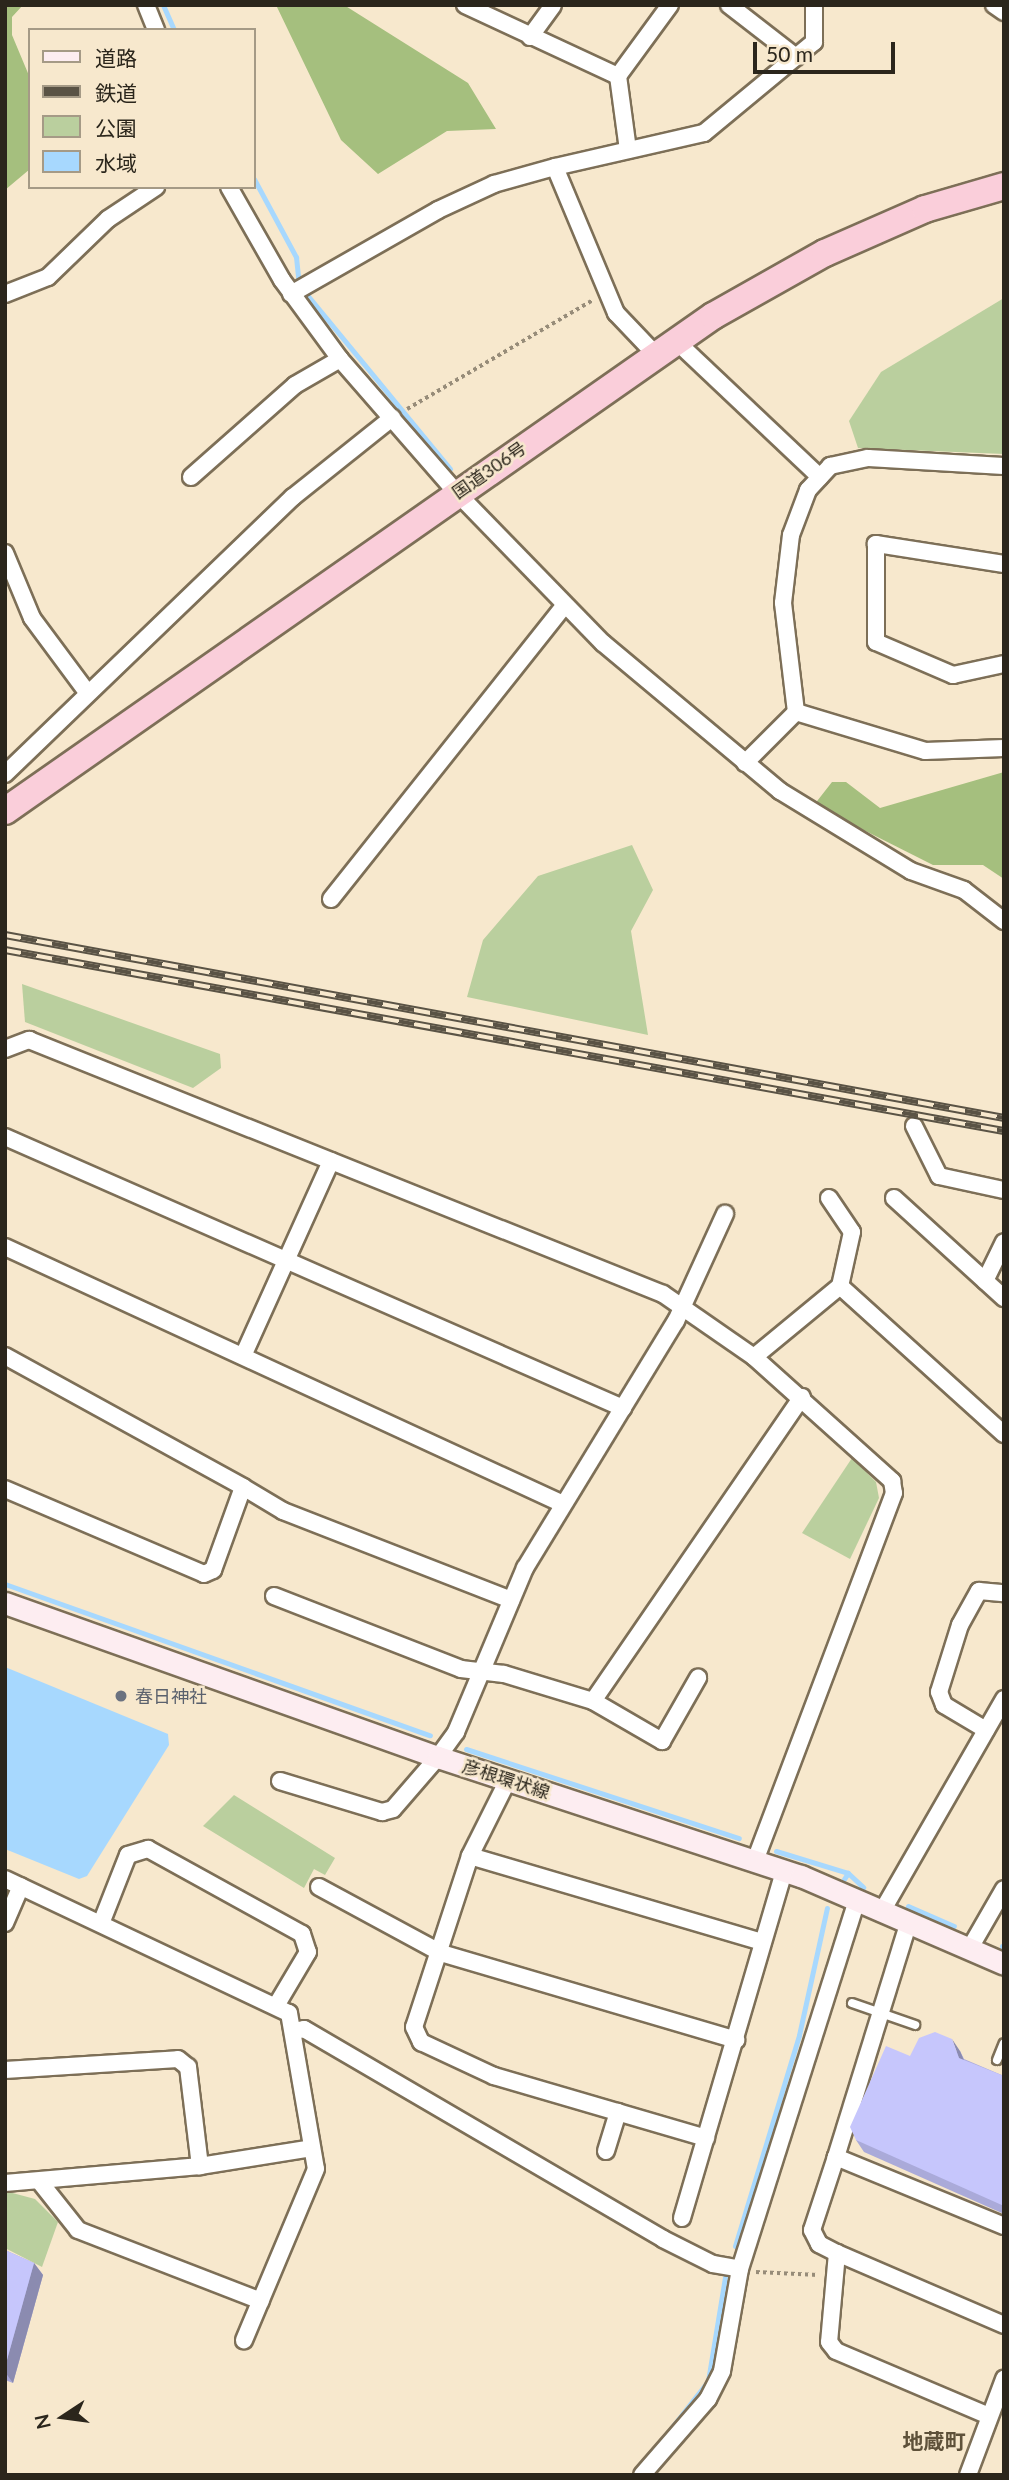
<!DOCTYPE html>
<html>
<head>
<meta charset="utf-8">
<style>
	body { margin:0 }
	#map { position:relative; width:1009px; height:2480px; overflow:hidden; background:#f7e8cd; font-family:Lato,"Noto Sans JP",sans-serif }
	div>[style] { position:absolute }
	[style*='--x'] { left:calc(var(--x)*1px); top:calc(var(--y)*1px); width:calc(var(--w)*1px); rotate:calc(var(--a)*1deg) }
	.green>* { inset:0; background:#bacf9e }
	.forest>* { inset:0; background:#a5bf7e }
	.water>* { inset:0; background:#a7d8fe }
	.stream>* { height:5px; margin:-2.5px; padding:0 2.5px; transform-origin:2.5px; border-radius:2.5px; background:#a7d8fe }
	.path>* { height:3.5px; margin-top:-1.75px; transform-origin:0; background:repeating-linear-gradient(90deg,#978c79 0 3.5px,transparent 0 7px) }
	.roads { filter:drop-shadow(2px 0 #7d6f57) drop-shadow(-2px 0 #7d6f57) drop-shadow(0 2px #7d6f57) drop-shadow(0 -2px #7d6f57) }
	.service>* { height:8px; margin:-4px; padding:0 4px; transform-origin:4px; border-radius:4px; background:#fff }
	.minor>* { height:16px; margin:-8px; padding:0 8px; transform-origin:8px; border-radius:8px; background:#fff }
	.secondary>* { height:21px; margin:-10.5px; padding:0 10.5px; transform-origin:10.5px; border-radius:10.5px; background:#fdedf1 }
	.trunk>* { height:26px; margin:-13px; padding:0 13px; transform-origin:13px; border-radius:13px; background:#faceda }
	.rail>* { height:8px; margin-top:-4px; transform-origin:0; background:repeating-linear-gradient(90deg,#f7e8cd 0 16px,#5a5345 0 32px); box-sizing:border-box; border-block:2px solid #5a5345 }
	.wall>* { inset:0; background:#aaaad9 }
	.shaded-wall>* { inset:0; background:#8b8bb0 }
	.building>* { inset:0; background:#c6c6fc }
	.dots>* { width:19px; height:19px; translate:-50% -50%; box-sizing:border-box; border:4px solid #f7e8cd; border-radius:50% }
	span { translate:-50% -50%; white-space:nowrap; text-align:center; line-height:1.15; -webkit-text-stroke:5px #f7e8cd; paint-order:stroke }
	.street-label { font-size:18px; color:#2b261c }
	.worship-label { font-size:18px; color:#5b616d }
	.left { translate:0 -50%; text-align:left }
	.quarter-label { font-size:21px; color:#5e513a; font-weight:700 }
	.frame { position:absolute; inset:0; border:7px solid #2b261c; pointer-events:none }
	.legend { position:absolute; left:28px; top:28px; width:228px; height:161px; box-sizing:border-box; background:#f7e8cd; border:2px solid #a59a86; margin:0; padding:9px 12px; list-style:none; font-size:21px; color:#2b261c }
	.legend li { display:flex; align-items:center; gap:14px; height:35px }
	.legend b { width:35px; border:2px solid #a59a86 }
	.north { position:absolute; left:28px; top:2382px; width:70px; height:70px; -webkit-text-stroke:5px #f7e8cd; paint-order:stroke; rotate:257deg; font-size:19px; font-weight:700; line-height:28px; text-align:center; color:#2b261c }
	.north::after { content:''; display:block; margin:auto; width:24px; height:32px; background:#2b261c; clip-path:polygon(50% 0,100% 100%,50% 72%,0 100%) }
	.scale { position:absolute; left:753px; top:42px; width:142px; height:32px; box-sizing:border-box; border:4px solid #2b261c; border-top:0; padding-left:9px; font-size:21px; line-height:24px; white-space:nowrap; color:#2b261c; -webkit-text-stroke:5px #f7e8cd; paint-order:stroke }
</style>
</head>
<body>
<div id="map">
	<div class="green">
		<i style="clip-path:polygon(1004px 298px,1004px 454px,858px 448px,849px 421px,881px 372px)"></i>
		<i style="clip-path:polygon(632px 845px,653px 890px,631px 931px,648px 1035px,467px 997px,483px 940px,538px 876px)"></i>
		<i style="clip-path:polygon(22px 984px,220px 1054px,221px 1068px,193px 1088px,25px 1022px)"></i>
		<i style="clip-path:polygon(852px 1458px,876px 1482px,879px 1498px,850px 1559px,802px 1533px)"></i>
		<i style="clip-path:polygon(234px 1795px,335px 1858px,325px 1875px,314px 1869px,304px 1888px,203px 1826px)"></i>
		<i style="clip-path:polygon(5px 2191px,35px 2199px,58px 2222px,42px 2267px,5px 2248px)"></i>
	</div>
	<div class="forest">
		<i style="clip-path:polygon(5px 5px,23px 5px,12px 17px,12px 35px,30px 78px,30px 169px,5px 190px)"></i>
		<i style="clip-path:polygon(276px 5px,344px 5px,468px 83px,496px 129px,447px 131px,378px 174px,341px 140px)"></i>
		<i style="clip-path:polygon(1004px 772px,1004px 879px,983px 865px,933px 865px,814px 805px,832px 782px,846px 782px,880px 808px)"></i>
	</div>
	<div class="water">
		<i style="clip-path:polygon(5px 1667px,168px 1734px,169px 1745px,87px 1876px,79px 1879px,5px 1849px)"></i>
	</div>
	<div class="stream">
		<i style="--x:163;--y:5;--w:27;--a:66"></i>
		<i style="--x:254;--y:179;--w:89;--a:61.7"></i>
		<i style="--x:296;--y:257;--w:28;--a:84"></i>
		<i style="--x:299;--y:285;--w:238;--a:50.6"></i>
		<i style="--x:5;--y:1584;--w:451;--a:19.6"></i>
		<i style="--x:466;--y:1749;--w:287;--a:18.1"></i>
		<i style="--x:776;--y:1851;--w:75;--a:17"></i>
		<i style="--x:848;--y:1873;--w:7;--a:124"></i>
		<i style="--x:848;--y:1873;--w:21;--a:43"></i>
		<i style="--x:908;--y:1906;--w:50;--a:23.5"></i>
		<i style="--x:1002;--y:1946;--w:2;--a:27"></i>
		<i style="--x:735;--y:2246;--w:220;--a:-73.1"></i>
		<i style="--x:799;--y:2035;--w:130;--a:-77.6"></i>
		<i style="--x:651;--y:2454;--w:93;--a:-52"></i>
		<i style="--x:708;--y:2381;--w:105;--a:-80.7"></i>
	</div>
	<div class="path">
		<i style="--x:407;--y:409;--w:216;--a:-30.4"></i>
		<i style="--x:756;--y:2272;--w:62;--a:2.8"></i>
	</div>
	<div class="roads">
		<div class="service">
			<i style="--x:852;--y:2003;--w:67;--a:19.2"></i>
			<i style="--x:997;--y:2060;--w:18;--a:-68"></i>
		</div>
		<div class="minor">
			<i style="--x:146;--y:5;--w:27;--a:68"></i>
			<i style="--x:465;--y:5;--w:169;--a:24.9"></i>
			<i style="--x:729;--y:5;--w:85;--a:37.8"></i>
			<i style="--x:994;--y:5;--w:12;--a:35"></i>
			<i style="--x:530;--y:37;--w:39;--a:-54"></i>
			<i style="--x:628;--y:150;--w:75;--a:-97.7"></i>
			<i style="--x:618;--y:76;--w:88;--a:-53.8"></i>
			<i style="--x:229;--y:187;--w:107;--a:60.3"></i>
			<i style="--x:282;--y:280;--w:98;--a:53.7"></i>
			<i style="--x:340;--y:359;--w:178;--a:48.9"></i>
			<i style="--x:457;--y:493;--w:209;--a:45.8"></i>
			<i style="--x:603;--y:643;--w:231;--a:39.9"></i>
			<i style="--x:780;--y:791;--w:153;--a:31.4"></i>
			<i style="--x:911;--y:871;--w:56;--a:19.7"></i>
			<i style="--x:964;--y:890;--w:51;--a:37.8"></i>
			<i style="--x:5;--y:294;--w:46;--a:-21.6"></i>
			<i style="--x:48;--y:277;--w:83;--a:-44"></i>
			<i style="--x:108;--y:219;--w:58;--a:-33.7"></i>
			<i style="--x:291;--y:294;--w:169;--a:-29.7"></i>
			<i style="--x:438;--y:210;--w:62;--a:-24.9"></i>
			<i style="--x:494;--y:184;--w:63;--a:-15.6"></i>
			<i style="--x:676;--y:341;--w:198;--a:43.4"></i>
			<i style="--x:656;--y:355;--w:58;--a:-133.6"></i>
			<i style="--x:616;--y:313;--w:158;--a:-112.7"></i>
			<i style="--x:555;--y:167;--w:153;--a:-12.9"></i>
			<i style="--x:704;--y:133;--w:143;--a:-39.6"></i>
			<i style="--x:814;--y:42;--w:37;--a:-90"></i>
			<i style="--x:191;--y:477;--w:139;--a:-41.5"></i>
			<i style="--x:295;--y:385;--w:52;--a:-30"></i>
			<i style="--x:5;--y:553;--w:70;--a:67.4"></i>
			<i style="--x:32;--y:618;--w:92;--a:53.4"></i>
			<i style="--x:1004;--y:564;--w:130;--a:-171.1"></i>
			<i style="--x:876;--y:544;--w:98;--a:90"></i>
			<i style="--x:876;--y:642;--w:84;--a:23.2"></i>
			<i style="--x:953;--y:675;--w:52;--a:-12.2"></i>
			<i style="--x:796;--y:712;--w:110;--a:-96.8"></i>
			<i style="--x:783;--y:603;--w:68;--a:-83.3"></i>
			<i style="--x:791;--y:535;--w:48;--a:-69.3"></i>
			<i style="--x:808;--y:490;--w:33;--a:-47"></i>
			<i style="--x:830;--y:466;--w:39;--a:-12"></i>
			<i style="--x:868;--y:458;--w:136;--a:3.4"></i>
			<i style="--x:796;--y:712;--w:135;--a:16.8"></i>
			<i style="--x:925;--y:751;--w:79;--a:-2.2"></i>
			<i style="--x:745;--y:763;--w:72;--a:-45"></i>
			<i style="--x:5;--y:774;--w:400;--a:-43.9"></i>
			<i style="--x:293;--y:497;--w:127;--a:-38.6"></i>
			<i style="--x:331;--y:899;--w:374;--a:-51.5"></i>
			<i style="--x:5;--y:1049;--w:26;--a:-21"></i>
			<i style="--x:29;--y:1040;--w:683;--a:21.83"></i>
			<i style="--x:663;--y:1294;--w:111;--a:34.7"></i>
			<i style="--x:754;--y:1357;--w:186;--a:41.9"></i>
			<i style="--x:892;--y:1481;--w:12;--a:81"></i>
			<i style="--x:894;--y:1493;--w:392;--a:110.7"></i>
			<i style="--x:914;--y:1126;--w:56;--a:63.4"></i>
			<i style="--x:939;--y:1176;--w:66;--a:12.2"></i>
			<i style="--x:5;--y:1137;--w:675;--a:23.68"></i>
			<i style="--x:829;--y:1198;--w:41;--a:55.9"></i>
			<i style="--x:852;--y:1232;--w:55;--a:102.5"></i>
			<i style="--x:894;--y:1198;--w:149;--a:42.3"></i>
			<i style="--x:5;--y:1247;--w:614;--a:24.73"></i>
			<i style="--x:985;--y:1281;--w:43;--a:-64"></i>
			<i style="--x:5;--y:1356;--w:272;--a:28.8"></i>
			<i style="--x:243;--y:1356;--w:214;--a:-65.7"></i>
			<i style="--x:754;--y:1357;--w:112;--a:-39.5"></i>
			<i style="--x:840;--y:1286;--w:221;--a:42.1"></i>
			<i style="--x:5;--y:1489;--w:216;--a:23.1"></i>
			<i style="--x:204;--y:1574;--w:10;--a:-24"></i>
			<i style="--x:213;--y:1570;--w:88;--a:-70.1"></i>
			<i style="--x:243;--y:1487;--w:47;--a:31"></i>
			<i style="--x:283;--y:1511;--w:245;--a:21.3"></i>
			<i style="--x:274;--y:1596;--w:201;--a:21.3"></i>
			<i style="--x:461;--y:1669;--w:43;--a:6.6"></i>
			<i style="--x:504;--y:1674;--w:93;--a:16.9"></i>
			<i style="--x:593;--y:1701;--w:369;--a:-55.5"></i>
			<i style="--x:593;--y:1701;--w:80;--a:30.1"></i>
			<i style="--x:662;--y:1741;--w:73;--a:-60.3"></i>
			<i style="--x:986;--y:1730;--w:49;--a:-149.2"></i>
			<i style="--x:944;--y:1705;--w:14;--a:-111"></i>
			<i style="--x:939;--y:1692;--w:70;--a:-72.6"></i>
			<i style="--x:960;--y:1625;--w:39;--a:-61"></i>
			<i style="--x:979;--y:1591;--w:25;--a:5"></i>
			<i style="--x:508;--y:1780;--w:85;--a:116.6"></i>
			<i style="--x:470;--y:1856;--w:180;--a:108.1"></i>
			<i style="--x:414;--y:2027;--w:17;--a:65"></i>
			<i style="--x:421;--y:2042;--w:81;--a:25"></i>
			<i style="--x:494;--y:2076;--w:221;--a:16.3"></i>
			<i style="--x:280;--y:1781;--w:107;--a:16.9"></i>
			<i style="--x:382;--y:1812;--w:11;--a:-15"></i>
			<i style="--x:393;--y:1809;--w:69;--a:-49.1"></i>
			<i style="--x:438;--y:1757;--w:31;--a:-54"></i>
			<i style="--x:456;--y:1732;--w:178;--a:-67.2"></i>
			<i style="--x:525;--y:1568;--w:289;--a:-58.6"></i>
			<i style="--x:676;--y:1321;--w:118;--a:-65.4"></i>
			<i style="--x:470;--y:1856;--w:305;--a:16.4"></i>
			<i style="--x:5;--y:1879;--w:314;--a:25.3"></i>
			<i style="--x:289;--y:2013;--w:158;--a:80.2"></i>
			<i style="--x:316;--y:2169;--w:186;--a:112.8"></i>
			<i style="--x:319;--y:1887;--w:139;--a:28.4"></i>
			<i style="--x:441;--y:1953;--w:308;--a:16.4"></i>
			<i style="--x:881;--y:1913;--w:247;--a:-60.1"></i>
			<i style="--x:102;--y:1921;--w:71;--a:-68.5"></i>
			<i style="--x:128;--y:1855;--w:21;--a:-17"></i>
			<i style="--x:148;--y:1849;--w:176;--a:28.9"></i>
			<i style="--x:302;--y:1934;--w:19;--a:72"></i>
			<i style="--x:308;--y:1952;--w:63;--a:120.7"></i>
			<i style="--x:5;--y:1923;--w:40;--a:-66.6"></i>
			<i style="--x:970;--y:1948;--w:68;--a:-60"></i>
			<i style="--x:293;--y:2031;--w:11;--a:-10"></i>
			<i style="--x:304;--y:2029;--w:416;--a:30.3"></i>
			<i style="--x:663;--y:2239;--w:56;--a:26.6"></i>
			<i style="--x:713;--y:2264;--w:27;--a:10"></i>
			<i style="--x:5;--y:2070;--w:173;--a:-3.6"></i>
			<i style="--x:178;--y:2059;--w:13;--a:39"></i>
			<i style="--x:188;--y:2067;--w:100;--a:83.1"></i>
			<i style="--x:606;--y:2151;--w:41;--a:-72.9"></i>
			<i style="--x:836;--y:2157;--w:244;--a:-72.8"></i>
			<i style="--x:40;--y:2182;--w:61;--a:51.6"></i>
			<i style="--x:78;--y:2230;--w:196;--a:21.2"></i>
			<i style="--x:5;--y:2183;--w:196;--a:-5"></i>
			<i style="--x:200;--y:2166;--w:113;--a:-9.1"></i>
			<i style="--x:682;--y:2218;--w:362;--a:-73.6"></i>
			<i style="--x:1004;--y:2226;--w:182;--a:-157.7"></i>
			<i style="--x:836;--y:2157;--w:77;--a:108.2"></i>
			<i style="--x:812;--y:2230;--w:16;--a:63"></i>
			<i style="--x:819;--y:2244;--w:20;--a:27"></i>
			<i style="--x:837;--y:2253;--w:182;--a:23.3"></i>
			<i style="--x:837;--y:2253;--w:89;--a:95.1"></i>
			<i style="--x:829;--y:2342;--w:11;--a:52"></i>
			<i style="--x:836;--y:2351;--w:166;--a:23"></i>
			<i style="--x:642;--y:2475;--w:101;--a:-49"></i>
			<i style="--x:708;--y:2399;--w:31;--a:-63"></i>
			<i style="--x:722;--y:2371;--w:104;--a:-80"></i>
			<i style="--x:740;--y:2269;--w:386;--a:-72.4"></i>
			<i style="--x:968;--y:2475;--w:103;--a:-69.4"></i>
		</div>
		<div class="secondary">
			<i style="--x:5;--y:1603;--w:460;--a:19.6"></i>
			<i style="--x:438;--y:1757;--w:382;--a:18.2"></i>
			<i style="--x:801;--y:1876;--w:221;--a:23.4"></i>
		</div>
		<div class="trunk">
			<i style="--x:5;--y:811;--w:864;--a:-34.96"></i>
			<i style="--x:713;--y:316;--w:129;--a:-29.4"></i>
			<i style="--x:825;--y:253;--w:109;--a:-23.7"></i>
			<i style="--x:925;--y:209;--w:82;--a:-16.2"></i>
		</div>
	</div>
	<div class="rail">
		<i style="--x:5;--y:935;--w:1016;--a:10.38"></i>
		<i style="--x:5;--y:950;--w:1015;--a:10.27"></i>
	</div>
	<div class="wall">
		<i style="clip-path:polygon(960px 2051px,964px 2059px,1004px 2076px,1004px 2214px,864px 2152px,856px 2140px,910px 2056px)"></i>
		<i style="clip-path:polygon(5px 2250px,34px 2263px,43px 2275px,13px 2383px,5px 2380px)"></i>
	</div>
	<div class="shaded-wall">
		<i style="clip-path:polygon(952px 2039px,960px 2051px,968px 2070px,959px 2058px)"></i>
		<i style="clip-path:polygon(34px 2263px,43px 2275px,13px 2383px,5px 2372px,5px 2367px)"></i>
	</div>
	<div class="building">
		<i style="clip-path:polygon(935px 2032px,952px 2039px,959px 2058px,1004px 2076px,1004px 2206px,856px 2140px,850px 2127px,886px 2046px,910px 2056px,919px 2038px)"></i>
		<i style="clip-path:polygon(5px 2250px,34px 2263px,5px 2367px)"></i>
	</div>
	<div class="dots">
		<i style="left:121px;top:1696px;background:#6b7280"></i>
	</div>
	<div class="street-label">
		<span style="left:489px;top:470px;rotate:-35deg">国道306号</span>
		<span style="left:506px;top:1779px;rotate:18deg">彦根環状線</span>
	</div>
	<div class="worship-label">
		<span class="left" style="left:135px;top:1696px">春日神社</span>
	</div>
	<div class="quarter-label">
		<span style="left:934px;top:2441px">地蔵町</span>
	</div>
	<div class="frame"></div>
	<ul class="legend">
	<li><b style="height:9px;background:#fdedf1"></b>道路</li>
	<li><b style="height:9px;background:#5a5345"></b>鉄道</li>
	<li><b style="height:19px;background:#bacf9e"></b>公園</li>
	<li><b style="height:19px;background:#a7d8fe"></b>水域</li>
	</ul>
	<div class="north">N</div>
	<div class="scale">50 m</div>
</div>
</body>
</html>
